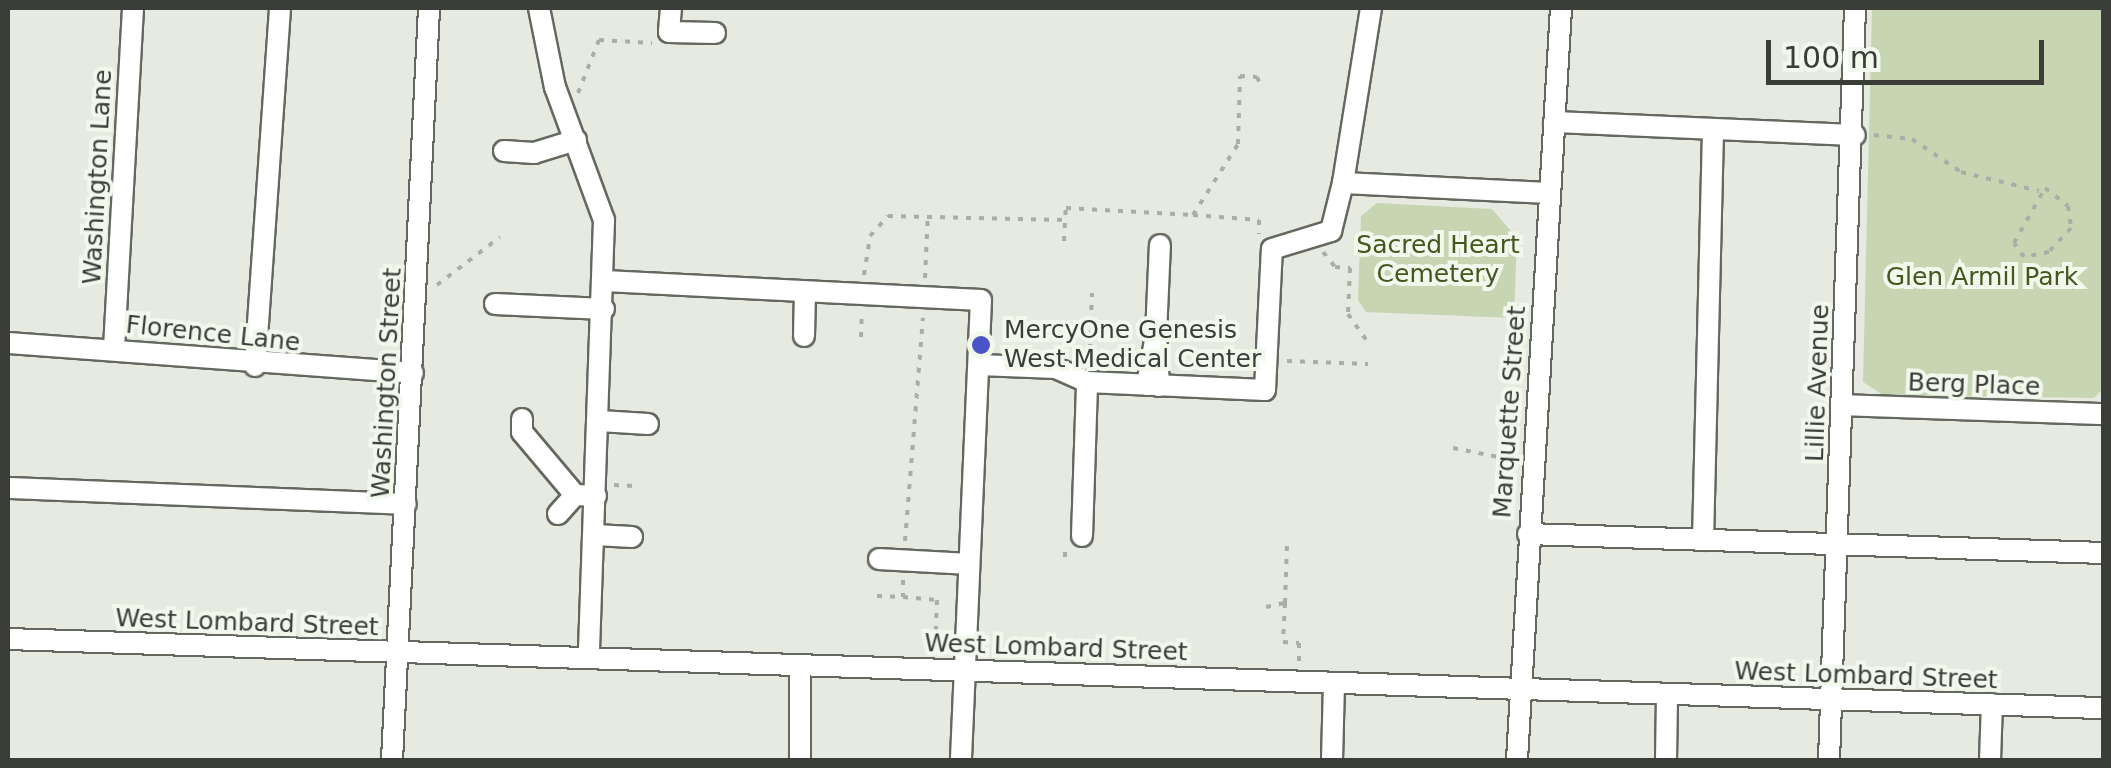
<!DOCTYPE html>
<html>
<head>
<meta charset="utf-8">
<style>
	body { margin:0 }
	#map { position:relative; width:2111px; height:768px; overflow:hidden; background:#e6eae0; font-family:"DejaVu Sans",sans-serif }
	div>[style] { position:absolute }
	[style*='--x'] { left:calc(var(--x)*1px); top:calc(var(--y)*1px); width:calc(var(--w)*1px); rotate:calc(var(--a)*1deg) }
	.green>* { inset:0; background:#c7d5b2 }
	.path>* { height:4px; margin-top:-2px; transform-origin:0; background:repeating-linear-gradient(90deg,#abaea6 0 5px,transparent 0 13px) }
	.roads { filter:drop-shadow(2px 0 #64685f) drop-shadow(-2px 0 #64685f) drop-shadow(0 2px #64685f) drop-shadow(0 -2px #64685f) }
	.minor>* { height:20px; margin:-10px; padding:0 10px; transform-origin:10px; border-radius:10px; background:#fff }
	.dots>* { width:28px; height:28px; translate:-50% -50%; box-sizing:border-box; border:5px solid #f3f8ed; border-radius:50% }
	span { translate:-50% -50%; white-space:nowrap; text-align:center; line-height:1.15; -webkit-text-stroke:8px #f3f8ed; paint-order:stroke }
	.street-label { font-size:25px; color:#3b3d39 }
	.park-label { font-size:25px; color:#45571f }
	.poi-label { font-size:25px; color:#3b3d39 }
	.left { translate:0 -50%; text-align:left }
	.frame { position:absolute; inset:0; border:10px solid #3b3d39; pointer-events:none }
	.scale { position:absolute; left:1766px; top:40px; width:278px; height:45px; box-sizing:border-box; border:5px solid #3b3d39; border-top:0; padding-left:12px; font-size:30px; line-height:35px; white-space:nowrap; color:#3b3d39; -webkit-text-stroke:8px #f3f8ed; paint-order:stroke }
</style>
</head>
<body>
<div id="map">
	<div class="green">
		<i style="clip-path:polygon(1872px 8px,2103px 8px,2104px 388px,2094px 398px,1883px 395px,1863px 382px)"></i>
		<i style="clip-path:polygon(1377px 203px,1492px 209px,1517px 238px,1514px 318px,1366px 312px,1358px 300px,1361px 216px)"></i>
	</div>
	<div class="path">
		<i style="--x:578;--y:93;--w:57;--a:-68.4"></i>
		<i style="--x:599;--y:40;--w:53;--a:3.2"></i>
		<i style="--x:1874;--y:135;--w:38;--a:6"></i>
		<i style="--x:1912;--y:139;--w:59;--a:34"></i>
		<i style="--x:1961;--y:172;--w:80;--a:13.7"></i>
		<i style="--x:2045;--y:188;--w:29;--a:38"></i>
		<i style="--x:2068;--y:206;--w:22;--a:82"></i>
		<i style="--x:2071;--y:228;--w:33;--a:133"></i>
		<i style="--x:2049;--y:252;--w:25;--a:169"></i>
		<i style="--x:2024;--y:257;--w:17;--a:-126"></i>
		<i style="--x:2014;--y:243;--w:63;--a:-60.6"></i>
		<i style="--x:1193;--y:215;--w:66;--a:4.3"></i>
		<i style="--x:1259;--y:220;--w:14;--a:90"></i>
		<i style="--x:1064;--y:241;--w:33;--a:-87"></i>
		<i style="--x:1066;--y:208;--w:127;--a:3.2"></i>
		<i style="--x:1193;--y:215;--w:84;--a:-57.6"></i>
		<i style="--x:1238;--y:144;--w:68;--a:-88.3"></i>
		<i style="--x:1240;--y:76;--w:17;--a:3"></i>
		<i style="--x:1257;--y:77;--w:10;--a:66"></i>
		<i style="--x:1323;--y:252;--w:19;--a:51"></i>
		<i style="--x:1335;--y:267;--w:15;--a:4"></i>
		<i style="--x:1350;--y:268;--w:46;--a:92.5"></i>
		<i style="--x:1348;--y:314;--w:35;--a:55"></i>
		<i style="--x:864;--y:275;--w:39;--a:-81"></i>
		<i style="--x:870;--y:236;--w:27;--a:-48"></i>
		<i style="--x:888;--y:216;--w:177;--a:1.3"></i>
		<i style="--x:925;--y:278;--w:65;--a:-87.4"></i>
		<i style="--x:437;--y:285;--w:79;--a:-37.3"></i>
		<i style="--x:861;--y:337;--w:24;--a:-88"></i>
		<i style="--x:1079;--y:358;--w:14;--a:-39"></i>
		<i style="--x:1090;--y:349;--w:56;--a:-88"></i>
		<i style="--x:1287;--y:361;--w:81;--a:2.1"></i>
		<i style="--x:1453;--y:448;--w:62;--a:11.1"></i>
		<i style="--x:614;--y:485;--w:20;--a:3"></i>
		<i style="--x:905;--y:541;--w:224;--a:-85.4"></i>
		<i style="--x:1065;--y:557;--w:11;--a:-90"></i>
		<i style="--x:903;--y:580;--w:17;--a:90"></i>
		<i style="--x:903;--y:597;--w:34;--a:5"></i>
		<i style="--x:937;--y:600;--w:53;--a:92.2"></i>
		<i style="--x:877;--y:596;--w:26;--a:2"></i>
		<i style="--x:1285;--y:603;--w:61;--a:-88.1"></i>
		<i style="--x:1266;--y:607;--w:19;--a:-12"></i>
		<i style="--x:1285;--y:603;--w:39;--a:93"></i>
		<i style="--x:1283;--y:642;--w:16;--a:4"></i>
		<i style="--x:1299;--y:643;--w:20;--a:90"></i>
	</div>
	<div class="roads">
		<div class="minor">
			<i style="--x:539;--y:8;--w:81;--a:78.6"></i>
			<i style="--x:555;--y:87;--w:142;--a:69.8"></i>
			<i style="--x:604;--y:220;--w:438;--a:92"></i>
			<i style="--x:671;--y:8;--w:24;--a:95"></i>
			<i style="--x:669;--y:32;--w:46;--a:1.2"></i>
			<i style="--x:1371;--y:8;--w:177;--a:99.1"></i>
			<i style="--x:1343;--y:183;--w:206;--a:2.8"></i>
			<i style="--x:1554;--y:122;--w:301;--a:2.5"></i>
			<i style="--x:504;--y:151;--w:30;--a:4"></i>
			<i style="--x:534;--y:153;--w:44;--a:-17.2"></i>
			<i style="--x:605;--y:281;--w:376;--a:2.9"></i>
			<i style="--x:981;--y:300;--w:460;--a:92.5"></i>
			<i style="--x:495;--y:304;--w:109;--a:2.6"></i>
			<i style="--x:1156;--y:335;--w:90;--a:-87.5"></i>
			<i style="--x:804;--y:336;--w:43;--a:-88.7"></i>
			<i style="--x:8;--y:343;--w:406;--a:4.2"></i>
			<i style="--x:114;--y:348;--w:341;--a:-86.8"></i>
			<i style="--x:979;--y:365;--w:77;--a:2.2"></i>
			<i style="--x:1056;--y:368;--w:34;--a:24"></i>
			<i style="--x:1087;--y:382;--w:178;--a:2.6"></i>
			<i style="--x:1265;--y:390;--w:141;--a:-87.2"></i>
			<i style="--x:1272;--y:249;--w:62;--a:-17"></i>
			<i style="--x:1331;--y:231;--w:49;--a:-76"></i>
			<i style="--x:255;--y:366;--w:359;--a:-86"></i>
			<i style="--x:1147;--y:385;--w:51;--a:-79.8"></i>
			<i style="--x:1156;--y:335;--w:51;--a:86.6"></i>
			<i style="--x:1842;--y:405;--w:262;--a:2"></i>
			<i style="--x:522;--y:419;--w:13;--a:90"></i>
			<i style="--x:522;--y:432;--w:82;--a:49.9"></i>
			<i style="--x:575;--y:495;--w:21;--a:3"></i>
			<i style="--x:600;--y:421;--w:48;--a:3.6"></i>
			<i style="--x:8;--y:488;--w:398;--a:2.3"></i>
			<i style="--x:558;--y:514;--w:25;--a:-48"></i>
			<i style="--x:1528;--y:534;--w:576;--a:1.89"></i>
			<i style="--x:595;--y:535;--w:37;--a:3"></i>
			<i style="--x:1082;--y:536;--w:154;--a:-88.1"></i>
			<i style="--x:1703;--y:540;--w:411;--a:-88.6"></i>
			<i style="--x:879;--y:559;--w:90;--a:3.2"></i>
			<i style="--x:8;--y:639;--w:2097;--a:1.89"></i>
			<i style="--x:392;--y:760;--w:753;--a:-87.18"></i>
			<i style="--x:800;--y:760;--w:95;--a:-90"></i>
			<i style="--x:1332;--y:760;--w:77;--a:-88.5"></i>
			<i style="--x:1517;--y:760;--w:753;--a:-86.65"></i>
			<i style="--x:1666;--y:760;--w:64;--a:-89.1"></i>
			<i style="--x:1829;--y:760;--w:752;--a:-88.02"></i>
			<i style="--x:1990;--y:760;--w:56;--a:-88"></i>
		</div>
	</div>
	<div class="dots">
		<i style="left:981px;top:345px;background:#4a53c8"></i>
	</div>
	<div class="street-label">
		<span style="left:98px;top:177px;rotate:-87deg">Washington Lane</span>
		<span style="left:213px;top:334px;rotate:6deg">Florence Lane</span>
		<span style="left:387px;top:383px;rotate:-87deg">Washington Street</span>
		<span style="left:1818px;top:383px;rotate:-88deg">Lillie Avenue</span>
		<span style="left:1974px;top:385px;rotate:2deg">Berg Place</span>
		<span style="left:1510px;top:412px;rotate:-86deg">Marquette Street</span>
		<span style="left:247px;top:623px;rotate:2deg">West Lombard Street</span>
		<span style="left:1056px;top:648px;rotate:2deg">West Lombard Street</span>
		<span style="left:1866px;top:676px;rotate:2deg">West Lombard Street</span>
	</div>
	<div class="park-label">
		<span style="left:1438px;top:260px">Sacred Heart<br>Cemetery</span>
		<span style="left:1982px;top:277px">Glen Armil Park</span>
	</div>
	<div class="poi-label">
		<span class="left" style="left:1004px;top:345px">MercyOne Genesis<br>West Medical Center</span>
	</div>
	<div class="frame"></div>
	<div class="scale">100 m</div>
</div>
</body>
</html>
